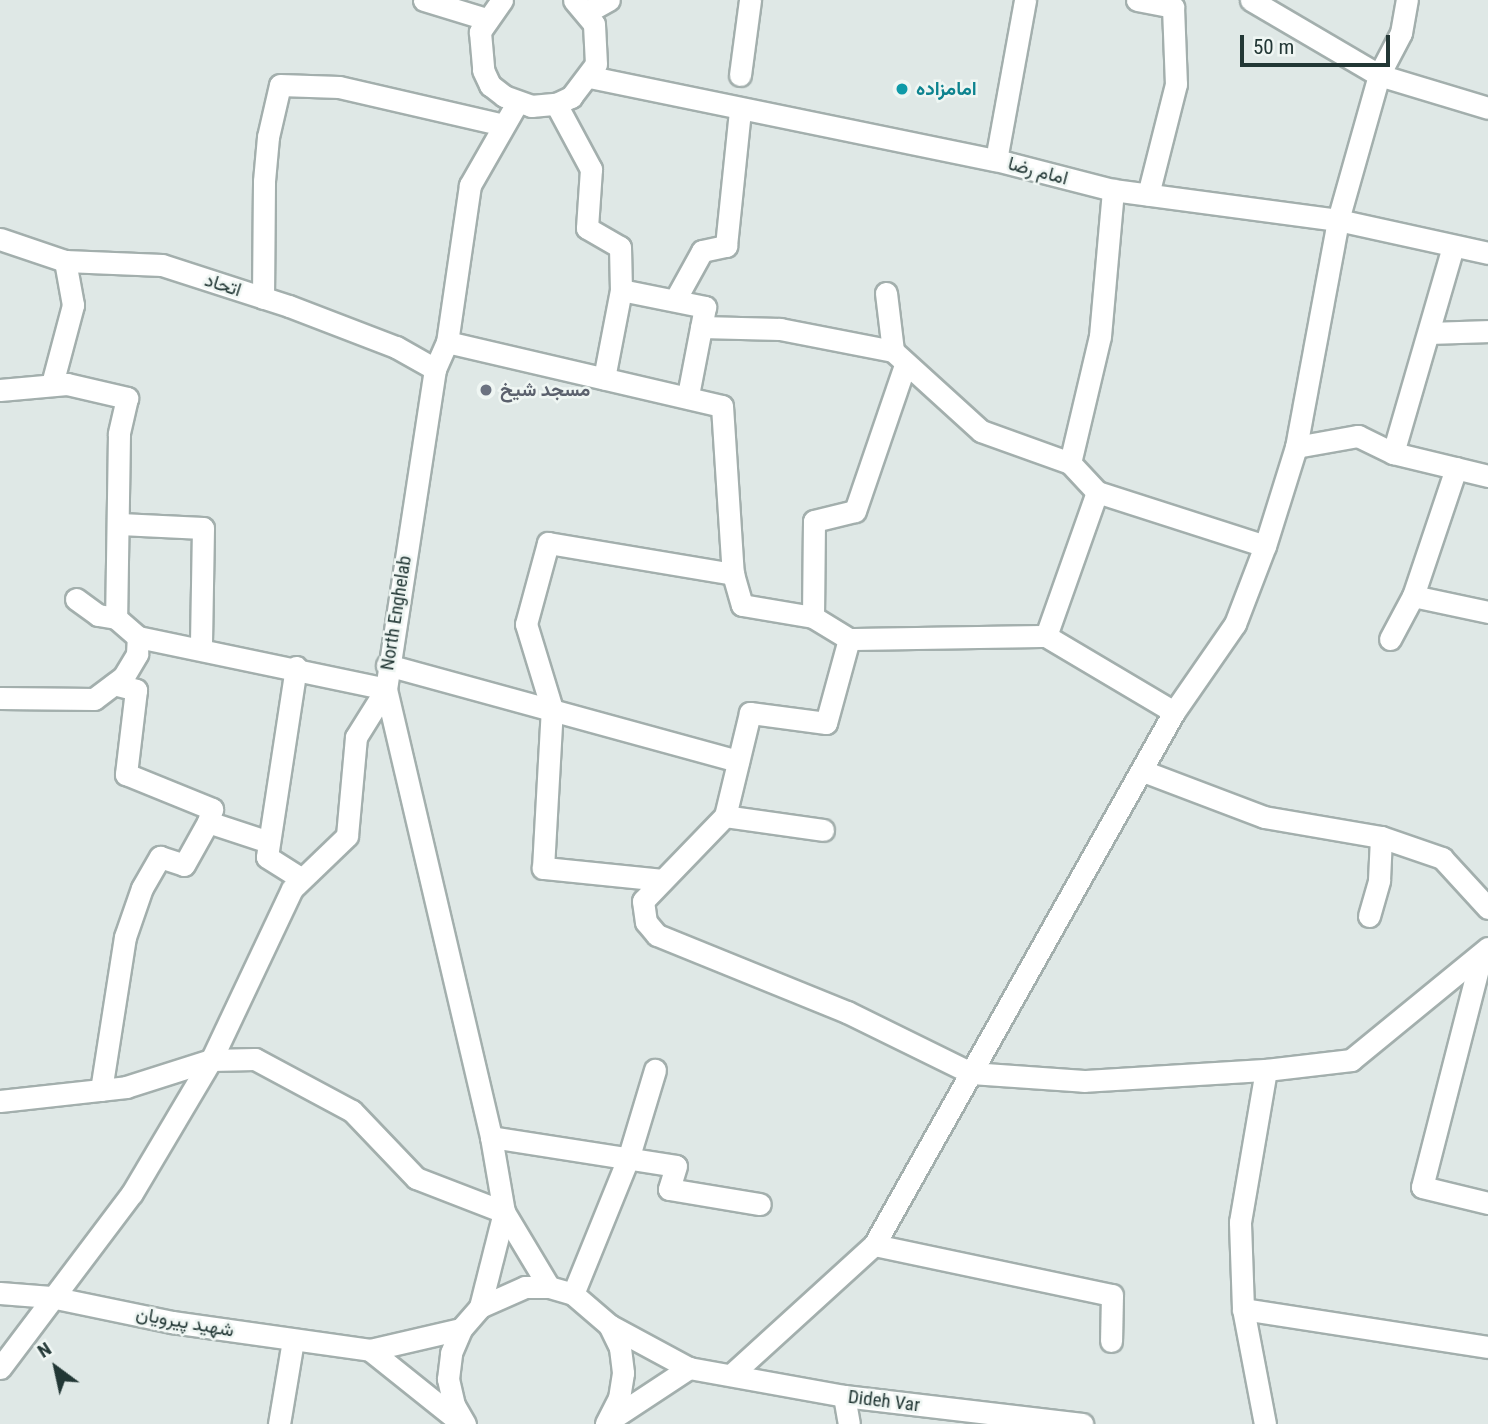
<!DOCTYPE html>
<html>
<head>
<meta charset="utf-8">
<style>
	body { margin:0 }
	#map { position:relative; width:1488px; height:1424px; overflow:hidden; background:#dfe8e6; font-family:"Roboto Condensed",Vazirmatn,sans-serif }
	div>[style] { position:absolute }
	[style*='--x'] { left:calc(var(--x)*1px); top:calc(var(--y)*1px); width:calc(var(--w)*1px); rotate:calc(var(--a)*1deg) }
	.roads { filter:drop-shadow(2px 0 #a3afad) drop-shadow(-2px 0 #a3afad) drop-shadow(0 2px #a3afad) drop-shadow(0 -2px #a3afad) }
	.street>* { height:21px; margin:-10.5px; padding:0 10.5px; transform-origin:10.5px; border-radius:10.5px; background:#fff }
	.secondary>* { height:21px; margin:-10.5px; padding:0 10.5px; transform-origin:10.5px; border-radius:10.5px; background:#fff }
	.dots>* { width:19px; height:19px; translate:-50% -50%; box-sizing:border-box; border:4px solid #eff6f3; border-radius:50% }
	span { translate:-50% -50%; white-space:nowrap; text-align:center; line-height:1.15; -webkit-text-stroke:5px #eff6f3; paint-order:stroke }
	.culture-label { font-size:19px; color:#0d838f; font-weight:700 }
	.left { translate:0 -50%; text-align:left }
	.street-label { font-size:19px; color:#223735 }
	.worship-label { font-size:19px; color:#5b616d; font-weight:700 }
	.north { position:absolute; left:21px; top:1333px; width:70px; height:70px; -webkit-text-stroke:5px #eff6f3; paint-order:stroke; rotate:327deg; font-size:19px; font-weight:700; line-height:28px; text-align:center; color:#223735 }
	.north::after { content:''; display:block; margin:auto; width:24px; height:32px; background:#223735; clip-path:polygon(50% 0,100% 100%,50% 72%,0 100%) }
	.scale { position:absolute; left:1240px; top:35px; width:150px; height:32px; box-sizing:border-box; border:4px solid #223735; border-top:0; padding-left:9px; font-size:21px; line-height:24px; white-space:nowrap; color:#223735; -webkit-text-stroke:5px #eff6f3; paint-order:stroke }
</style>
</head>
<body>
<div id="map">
	<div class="roads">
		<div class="street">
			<i style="--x:1137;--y:0;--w:37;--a:11"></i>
			<i style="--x:1173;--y:7;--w:77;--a:87.8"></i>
			<i style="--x:1176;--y:84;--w:114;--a:104.2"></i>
			<i style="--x:1251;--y:0;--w:148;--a:30.4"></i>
			<i style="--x:1379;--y:75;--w:114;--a:16.8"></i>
			<i style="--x:740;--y:75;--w:76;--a:-82.4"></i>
			<i style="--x:556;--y:104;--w:74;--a:61.7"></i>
			<i style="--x:591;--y:169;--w:59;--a:93.9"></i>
			<i style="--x:587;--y:228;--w:38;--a:30"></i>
			<i style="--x:620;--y:247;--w:43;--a:88.7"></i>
			<i style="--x:621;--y:290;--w:90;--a:100.9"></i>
			<i style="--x:996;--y:160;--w:163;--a:-79.7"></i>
			<i style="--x:0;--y:239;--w:69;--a:18.7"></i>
			<i style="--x:65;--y:261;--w:97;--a:2.4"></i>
			<i style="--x:162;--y:265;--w:133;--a:17.9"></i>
			<i style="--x:289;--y:306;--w:115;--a:21"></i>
			<i style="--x:396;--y:347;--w:45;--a:29.4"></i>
			<i style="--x:621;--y:290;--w:86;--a:11.4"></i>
			<i style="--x:705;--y:307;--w:90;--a:100.9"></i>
			<i style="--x:886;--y:293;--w:58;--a:83.1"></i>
			<i style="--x:893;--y:351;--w:119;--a:42.3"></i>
			<i style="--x:981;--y:431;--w:95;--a:19.8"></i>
			<i style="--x:1070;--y:463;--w:40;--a:47"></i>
			<i style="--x:1097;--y:492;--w:176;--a:17.8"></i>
			<i style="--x:263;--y:298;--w:117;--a:-89.5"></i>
			<i style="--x:264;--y:181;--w:44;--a:-84.8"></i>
			<i style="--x:268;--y:137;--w:53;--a:-77"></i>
			<i style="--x:280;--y:85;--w:59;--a:1.9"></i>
			<i style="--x:339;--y:87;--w:169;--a:13"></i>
			<i style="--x:675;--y:300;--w:56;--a:-61.1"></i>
			<i style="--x:702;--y:251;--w:25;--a:-12"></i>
			<i style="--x:726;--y:246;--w:137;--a:-84.1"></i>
			<i style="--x:701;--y:327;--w:79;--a:1.5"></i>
			<i style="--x:780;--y:329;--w:115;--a:11"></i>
			<i style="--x:1431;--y:333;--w:57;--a:-2"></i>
			<i style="--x:447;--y:342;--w:282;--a:13.1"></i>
			<i style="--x:722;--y:406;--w:168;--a:86.3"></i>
			<i style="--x:733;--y:574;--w:32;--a:74"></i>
			<i style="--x:742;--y:605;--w:72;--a:9.6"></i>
			<i style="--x:813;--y:617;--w:42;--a:31.4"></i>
			<i style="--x:52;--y:384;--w:82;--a:-75.1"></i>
			<i style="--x:73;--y:305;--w:45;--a:-100.3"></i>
			<i style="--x:0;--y:390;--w:67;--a:-5.1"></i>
			<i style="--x:67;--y:384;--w:62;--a:13.1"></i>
			<i style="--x:127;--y:398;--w:37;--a:103"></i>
			<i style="--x:119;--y:434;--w:184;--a:90.9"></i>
			<i style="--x:116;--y:618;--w:29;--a:41"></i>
			<i style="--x:1296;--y:447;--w:63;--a:-10.1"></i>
			<i style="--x:1358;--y:436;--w:39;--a:26"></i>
			<i style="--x:1393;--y:453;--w:98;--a:13.6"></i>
			<i style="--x:1393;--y:453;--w:215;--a:-73.8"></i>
			<i style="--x:1070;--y:463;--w:130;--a:-76.7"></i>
			<i style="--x:1100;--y:336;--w:147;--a:-84.9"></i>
			<i style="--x:120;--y:524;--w:83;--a:2.8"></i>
			<i style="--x:203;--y:528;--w:119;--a:91"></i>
			<i style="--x:1413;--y:596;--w:77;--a:12"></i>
			<i style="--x:76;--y:599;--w:27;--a:36"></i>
			<i style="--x:98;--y:615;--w:18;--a:9"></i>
			<i style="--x:813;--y:617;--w:96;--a:-89.4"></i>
			<i style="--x:814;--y:521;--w:42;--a:-13.7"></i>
			<i style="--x:855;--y:511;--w:154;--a:-71.1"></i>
			<i style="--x:1046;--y:636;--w:153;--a:-70.5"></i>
			<i style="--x:1390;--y:639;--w:49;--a:-61.9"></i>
			<i style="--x:1413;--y:596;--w:135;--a:-71.4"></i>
			<i style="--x:387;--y:665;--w:364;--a:15.3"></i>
			<i style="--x:296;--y:667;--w:192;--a:98.7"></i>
			<i style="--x:267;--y:857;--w:41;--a:32.2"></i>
			<i style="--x:114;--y:684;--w:23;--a:15"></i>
			<i style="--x:136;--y:690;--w:85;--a:96.8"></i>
			<i style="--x:126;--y:774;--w:93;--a:22.1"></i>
			<i style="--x:212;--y:809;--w:14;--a:107"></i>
			<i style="--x:208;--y:822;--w:64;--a:18.2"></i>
			<i style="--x:0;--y:698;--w:94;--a:0.6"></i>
			<i style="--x:94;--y:699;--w:38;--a:-37"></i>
			<i style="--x:124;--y:676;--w:26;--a:-59"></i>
			<i style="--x:137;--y:654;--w:17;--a:-87"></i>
			<i style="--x:138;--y:637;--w:253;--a:11.8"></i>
			<i style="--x:386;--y:689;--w:57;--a:122"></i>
			<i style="--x:356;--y:737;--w:99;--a:95.2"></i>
			<i style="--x:347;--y:836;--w:76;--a:136.1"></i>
			<i style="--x:292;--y:889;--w:189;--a:115.3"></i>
			<i style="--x:211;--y:1060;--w:155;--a:120.7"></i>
			<i style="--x:132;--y:1193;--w:219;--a:127"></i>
			<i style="--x:1174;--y:712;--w:149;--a:-149.3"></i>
			<i style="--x:1046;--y:636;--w:197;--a:179.1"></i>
			<i style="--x:849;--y:639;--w:87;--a:105.3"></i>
			<i style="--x:826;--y:723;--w:77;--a:-172.5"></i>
			<i style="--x:750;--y:713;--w:106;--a:103.6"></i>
			<i style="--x:725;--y:816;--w:118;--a:134"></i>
			<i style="--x:643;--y:901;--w:21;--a:82"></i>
			<i style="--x:646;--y:922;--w:17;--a:50"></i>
			<i style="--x:657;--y:935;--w:205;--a:22.1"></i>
			<i style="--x:847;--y:1012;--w:138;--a:26.2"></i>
			<i style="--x:971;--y:1073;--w:113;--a:4"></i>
			<i style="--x:1084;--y:1081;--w:182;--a:-3.5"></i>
			<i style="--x:1143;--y:771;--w:129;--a:20.8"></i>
			<i style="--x:1264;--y:817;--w:119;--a:9.7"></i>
			<i style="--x:1381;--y:837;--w:65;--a:19"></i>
			<i style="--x:1442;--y:858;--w:68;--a:47.4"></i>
			<i style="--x:725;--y:816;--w:99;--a:8.1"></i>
			<i style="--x:662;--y:880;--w:120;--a:-174.2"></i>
			<i style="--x:543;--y:868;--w:159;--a:-86.8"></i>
			<i style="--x:552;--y:709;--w:89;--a:-107"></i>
			<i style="--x:526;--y:624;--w:84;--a:-74.8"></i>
			<i style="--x:548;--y:543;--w:188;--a:9.5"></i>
			<i style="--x:1369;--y:916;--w:37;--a:-74"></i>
			<i style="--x:1379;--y:880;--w:43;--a:-87.3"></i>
			<i style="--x:1481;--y:957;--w:237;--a:104.4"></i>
			<i style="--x:1422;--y:1187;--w:68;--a:13.6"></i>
			<i style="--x:101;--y:1090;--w:155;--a:-81.1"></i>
			<i style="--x:125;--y:937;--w:52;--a:-70.9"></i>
			<i style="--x:142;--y:888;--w:36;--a:-60"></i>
			<i style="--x:160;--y:857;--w:25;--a:18"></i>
			<i style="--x:184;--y:865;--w:49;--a:-60.8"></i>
			<i style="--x:0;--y:1101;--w:127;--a:-6.3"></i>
			<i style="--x:126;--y:1087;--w:89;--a:-17.6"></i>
			<i style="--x:211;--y:1060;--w:44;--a:-1.3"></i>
			<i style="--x:255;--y:1059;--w:110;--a:28.2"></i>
			<i style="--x:352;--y:1111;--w:93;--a:46.3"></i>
			<i style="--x:416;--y:1178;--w:94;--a:21.1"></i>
			<i style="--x:491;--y:1137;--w:187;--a:8.9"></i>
			<i style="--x:676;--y:1166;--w:24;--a:107"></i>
			<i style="--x:669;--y:1189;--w:92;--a:9.4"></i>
			<i style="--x:874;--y:1245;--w:243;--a:11.9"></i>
			<i style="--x:1112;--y:1295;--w:46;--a:91.2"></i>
			<i style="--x:573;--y:1294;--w:149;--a:-67.9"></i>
			<i style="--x:629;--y:1156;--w:90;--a:-73.2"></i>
			<i style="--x:1243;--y:1309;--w:248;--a:8.8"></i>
			<i style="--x:731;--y:1375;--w:193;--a:-42.3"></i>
			<i style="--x:874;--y:1245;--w:612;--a:-60.63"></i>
			<i style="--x:1174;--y:712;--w:107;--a:-55.3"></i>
			<i style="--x:1235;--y:624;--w:84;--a:-69"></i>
			<i style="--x:1265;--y:546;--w:104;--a:-72.6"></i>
			<i style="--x:1296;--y:447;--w:231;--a:-79.5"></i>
			<i style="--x:1338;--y:220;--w:151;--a:-74.2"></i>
			<i style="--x:1379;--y:75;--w:47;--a:-62.4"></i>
			<i style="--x:1401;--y:33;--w:34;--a:-80"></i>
			<i style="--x:844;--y:1396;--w:28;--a:80"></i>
			<i style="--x:279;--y:1424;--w:85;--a:-80.5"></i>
			<i style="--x:1265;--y:1424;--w:117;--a:-100.8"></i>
			<i style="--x:1243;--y:1309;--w:87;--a:-92"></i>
			<i style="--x:1240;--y:1222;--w:154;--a:-80.3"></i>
			<i style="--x:1266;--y:1070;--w:86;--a:-6.7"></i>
			<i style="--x:1351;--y:1060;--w:177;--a:-39.3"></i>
		</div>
		<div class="secondary">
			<i style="--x:424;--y:0;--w:65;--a:17"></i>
			<i style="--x:502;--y:0;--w:39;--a:125"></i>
			<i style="--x:480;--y:32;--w:38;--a:85"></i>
			<i style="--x:483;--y:70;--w:17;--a:65"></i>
			<i style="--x:490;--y:85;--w:18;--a:38"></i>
			<i style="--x:504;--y:96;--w:29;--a:20"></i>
			<i style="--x:531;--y:106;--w:25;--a:-5"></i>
			<i style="--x:556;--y:104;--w:17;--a:-25"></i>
			<i style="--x:571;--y:97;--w:41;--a:-52.9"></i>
			<i style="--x:596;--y:64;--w:40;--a:-92.9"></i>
			<i style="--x:594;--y:24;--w:31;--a:-130"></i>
			<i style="--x:587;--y:12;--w:25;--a:-29"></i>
			<i style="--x:590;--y:77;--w:414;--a:11.6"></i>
			<i style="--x:996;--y:160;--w:121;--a:14.4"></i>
			<i style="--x:1113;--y:190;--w:227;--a:7.6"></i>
			<i style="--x:1338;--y:220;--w:154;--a:12.4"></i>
			<i style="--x:517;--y:103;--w:95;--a:119.8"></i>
			<i style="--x:470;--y:185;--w:159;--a:98.3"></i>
			<i style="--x:447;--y:342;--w:30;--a:114"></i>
			<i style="--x:435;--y:369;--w:324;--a:98.7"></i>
			<i style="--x:386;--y:689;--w:460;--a:76.8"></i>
			<i style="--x:491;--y:1137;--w:76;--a:80.2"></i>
			<i style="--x:504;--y:1212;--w:87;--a:59"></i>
			<i style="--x:0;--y:1293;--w:51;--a:4.5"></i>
			<i style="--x:51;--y:1297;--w:124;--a:11.7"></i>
			<i style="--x:172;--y:1322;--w:200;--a:8"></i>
			<i style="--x:370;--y:1350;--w:93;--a:-13"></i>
			<i style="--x:480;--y:1307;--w:98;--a:-75.8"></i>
			<i style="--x:609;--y:1325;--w:91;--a:28.3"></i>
			<i style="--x:689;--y:1368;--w:158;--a:10.2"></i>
			<i style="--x:844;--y:1396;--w:240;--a:6.7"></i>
			<i style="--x:370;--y:1350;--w:117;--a:38.7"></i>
			<i style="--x:610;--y:1420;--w:95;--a:-33.4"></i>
			<i style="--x:465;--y:1424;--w:22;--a:-120"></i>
			<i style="--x:454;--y:1405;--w:27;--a:-103"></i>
			<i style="--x:448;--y:1379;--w:26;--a:-83"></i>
			<i style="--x:451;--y:1353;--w:26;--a:-67"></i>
			<i style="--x:461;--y:1329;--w:29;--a:-49"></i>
			<i style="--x:480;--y:1307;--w:49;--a:-24"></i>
			<i style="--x:525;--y:1287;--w:24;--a:0"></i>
			<i style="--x:549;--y:1287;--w:25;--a:16"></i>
			<i style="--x:573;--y:1294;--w:48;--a:40.7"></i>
			<i style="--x:609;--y:1325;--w:25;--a:64"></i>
			<i style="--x:620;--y:1348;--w:25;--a:83"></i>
			<i style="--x:623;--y:1373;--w:25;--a:99"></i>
			<i style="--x:619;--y:1398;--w:29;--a:117"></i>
		</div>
	</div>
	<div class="dots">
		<i style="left:902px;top:89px;background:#0f9aa8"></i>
		<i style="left:486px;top:390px;background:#6b7280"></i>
	</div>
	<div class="culture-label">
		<span class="left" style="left:916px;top:89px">امامزاده</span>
	</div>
	<div class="street-label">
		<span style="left:1038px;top:171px;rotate:15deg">امام رضا</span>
		<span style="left:223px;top:285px;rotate:18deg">اتحاد</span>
		<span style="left:396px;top:613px;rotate:-81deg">North Enghelab</span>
		<span style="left:185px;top:1322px;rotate:10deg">شهید پیرویان</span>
		<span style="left:884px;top:1401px;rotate:7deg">Dideh Var</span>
	</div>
	<div class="worship-label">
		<span class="left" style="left:500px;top:390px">مسجد شیخ</span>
	</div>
	<div class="north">N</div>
	<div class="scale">50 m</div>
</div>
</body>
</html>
